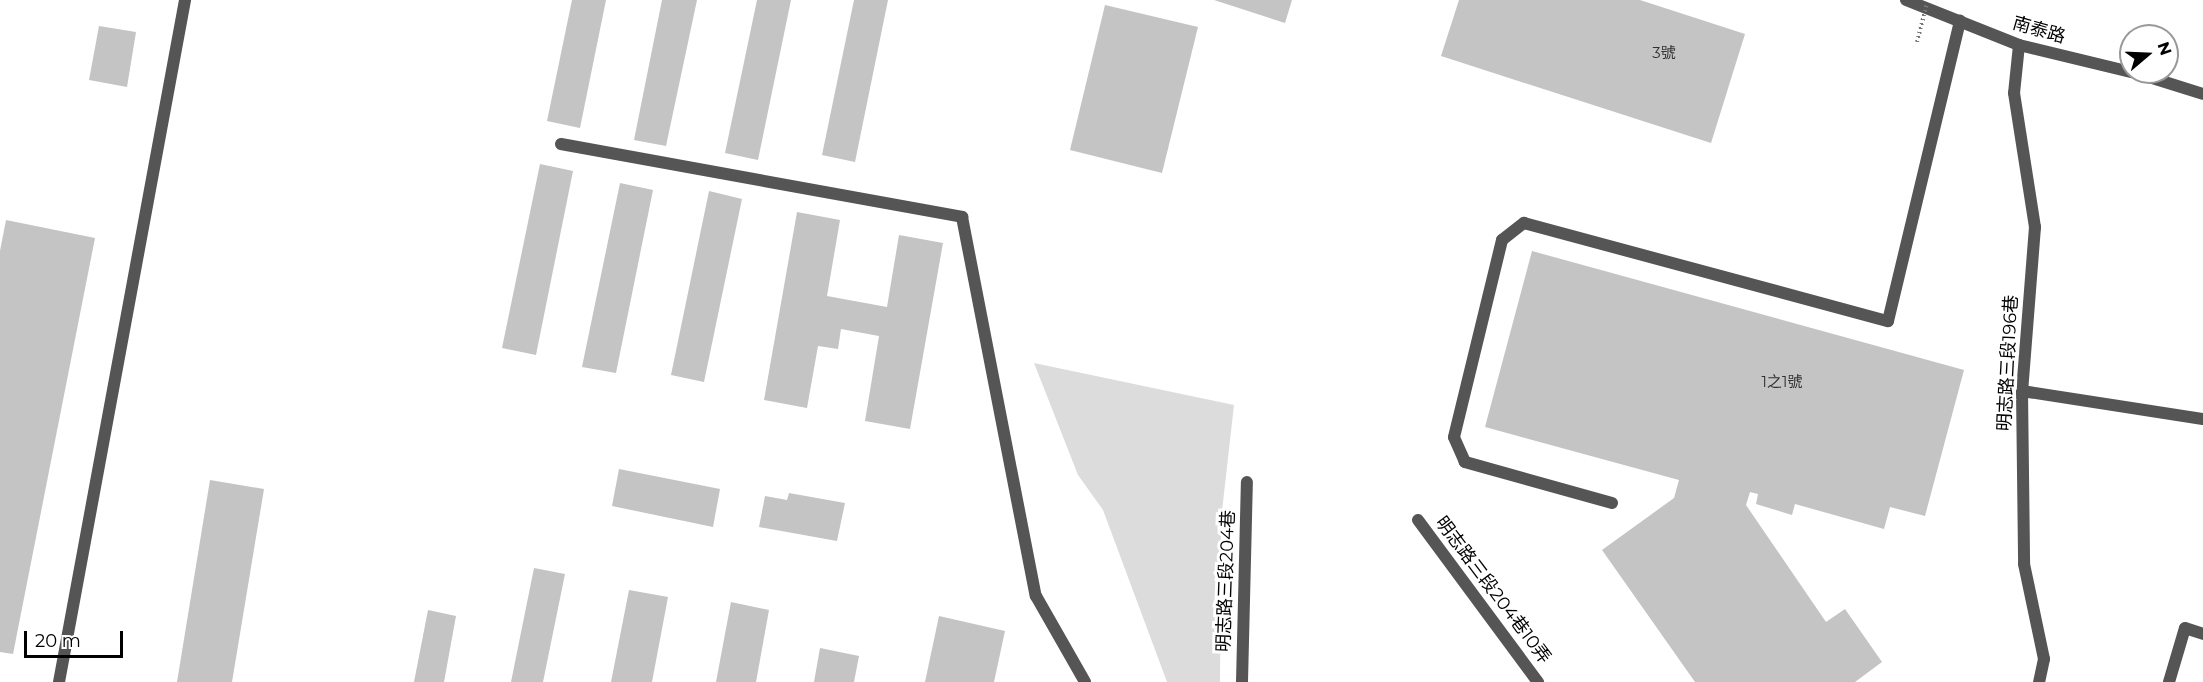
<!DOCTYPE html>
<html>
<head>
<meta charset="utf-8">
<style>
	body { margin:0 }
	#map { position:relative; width:2203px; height:682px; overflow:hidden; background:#fff; font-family:Montserrat,"Noto Sans TC",sans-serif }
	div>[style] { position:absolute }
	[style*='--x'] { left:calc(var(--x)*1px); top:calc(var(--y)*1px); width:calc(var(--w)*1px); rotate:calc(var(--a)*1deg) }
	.green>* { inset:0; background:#dcdcdc }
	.building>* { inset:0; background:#c4c4c4 }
	.service>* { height:12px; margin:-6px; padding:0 6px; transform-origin:6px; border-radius:6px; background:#555 }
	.minor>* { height:12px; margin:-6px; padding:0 6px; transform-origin:6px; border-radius:6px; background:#555 }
	.path-bridge>* { height:4px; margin-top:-2px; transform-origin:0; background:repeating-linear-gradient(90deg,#777 0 1.5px,transparent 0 4.5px) }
	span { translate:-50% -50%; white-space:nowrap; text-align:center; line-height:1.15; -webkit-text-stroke:6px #fff; paint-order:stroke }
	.number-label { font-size:15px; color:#313131 }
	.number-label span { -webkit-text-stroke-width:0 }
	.street-label { font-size:18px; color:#000 }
	.north { position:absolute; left:2119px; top:24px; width:60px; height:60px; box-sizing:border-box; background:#fff; border:2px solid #999; border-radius:50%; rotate:71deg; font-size:16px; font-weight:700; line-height:24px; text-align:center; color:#000 }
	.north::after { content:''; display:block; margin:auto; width:21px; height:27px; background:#000; clip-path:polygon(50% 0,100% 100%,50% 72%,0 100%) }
	.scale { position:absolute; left:24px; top:631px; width:99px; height:27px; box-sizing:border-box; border:3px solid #000; border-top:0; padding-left:8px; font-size:18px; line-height:21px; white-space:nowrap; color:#000; -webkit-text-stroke:4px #fff; paint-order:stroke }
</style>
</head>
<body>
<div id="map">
	<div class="green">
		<i style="clip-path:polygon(1034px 363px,1234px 405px,1221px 520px,1220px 682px,1167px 682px,1103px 510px,1078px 475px)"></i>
	</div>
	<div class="building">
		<i style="clip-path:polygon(572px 0,606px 0,580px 128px,547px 121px)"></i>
		<i style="clip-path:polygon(662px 0,697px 0,666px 146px,634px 140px)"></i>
		<i style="clip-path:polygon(757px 0,791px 0,758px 160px,725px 153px)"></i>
		<i style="clip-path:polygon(854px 0,888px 0,855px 162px,822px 155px)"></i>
		<i style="clip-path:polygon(1214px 0,1292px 0,1285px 23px)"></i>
		<i style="clip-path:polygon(1459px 0,1640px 0,1745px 34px,1711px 143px,1441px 56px)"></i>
		<i style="clip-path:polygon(1105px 5px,1198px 27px,1162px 173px,1070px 150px)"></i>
		<i style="clip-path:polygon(99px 26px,136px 32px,127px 87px,89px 80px)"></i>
		<i style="clip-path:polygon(540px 164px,573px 171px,536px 355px,502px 348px)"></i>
		<i style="clip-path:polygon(620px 183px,653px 190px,616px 373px,582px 367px)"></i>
		<i style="clip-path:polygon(709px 191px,742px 199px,704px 382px,671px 375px)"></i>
		<i style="clip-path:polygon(797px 212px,840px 220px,827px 296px,887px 307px,899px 235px,943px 243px,910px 429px,865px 421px,879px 336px,841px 329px,838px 349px,818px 346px,807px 408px,764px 400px)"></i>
		<i style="clip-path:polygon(6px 220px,95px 238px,13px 654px,0 652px,0 251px)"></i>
		<i style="clip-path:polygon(1532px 251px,1964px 370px,1925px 516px,1890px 507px,1884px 529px,1795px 504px,1792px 515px,1756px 504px,1758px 494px,1750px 492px,1746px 505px,1826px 622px,1845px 609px,1882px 662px,1855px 682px,1695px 682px,1602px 550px,1674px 498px,1679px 480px,1485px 427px)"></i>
		<i style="clip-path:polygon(619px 469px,720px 489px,713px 527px,612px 506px)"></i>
		<i style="clip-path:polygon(210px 480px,264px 489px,232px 682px,177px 682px)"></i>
		<i style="clip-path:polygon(789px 493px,845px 503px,837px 541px,759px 527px,765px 496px,787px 500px)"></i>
		<i style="clip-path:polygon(534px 568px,565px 574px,543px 682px,511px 682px)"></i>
		<i style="clip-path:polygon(629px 590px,668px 597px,652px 682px,611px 682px)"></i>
		<i style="clip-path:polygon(731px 602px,769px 610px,756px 682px,716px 682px)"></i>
		<i style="clip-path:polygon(428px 610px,456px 616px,444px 682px,414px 682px)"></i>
		<i style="clip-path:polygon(939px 616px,1005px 631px,994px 682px,925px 682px)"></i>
		<i style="clip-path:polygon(820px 648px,859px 656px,854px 682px,814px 682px)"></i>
	</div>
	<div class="service">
		<i style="--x:2019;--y:45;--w:48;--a:95.9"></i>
		<i style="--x:2014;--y:93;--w:136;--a:81.1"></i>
		<i style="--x:2035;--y:227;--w:165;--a:94.5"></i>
		<i style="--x:2022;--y:391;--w:173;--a:89.3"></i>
		<i style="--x:2024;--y:564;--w:97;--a:78.1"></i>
		<i style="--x:2044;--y:659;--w:24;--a:102"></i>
		<i style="--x:561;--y:144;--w:408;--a:10.3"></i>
		<i style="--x:962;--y:217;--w:386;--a:79"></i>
		<i style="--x:1036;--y:596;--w:99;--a:60.3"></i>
		<i style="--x:2022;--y:391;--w:183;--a:8.8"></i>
		<i style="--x:1612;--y:503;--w:153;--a:-164.4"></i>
		<i style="--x:1465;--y:462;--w:27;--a:-114"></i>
		<i style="--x:1454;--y:437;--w:203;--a:-76.3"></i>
		<i style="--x:1502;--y:240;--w:28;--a:-38"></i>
		<i style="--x:1524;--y:223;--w:377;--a:15.1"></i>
		<i style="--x:1888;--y:321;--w:309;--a:-76.5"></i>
		<i style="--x:1418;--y:520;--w:202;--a:53.5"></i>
		<i style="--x:59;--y:682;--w:694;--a:-79.53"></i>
		<i style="--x:1242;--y:682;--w:200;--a:-88.6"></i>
		<i style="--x:2169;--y:682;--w:56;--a:-73.5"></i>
		<i style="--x:2185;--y:628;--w:19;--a:18"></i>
	</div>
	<div class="minor">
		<i style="--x:1906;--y:0;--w:122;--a:21.7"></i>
		<i style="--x:2019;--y:45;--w:115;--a:13.6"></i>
		<i style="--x:2133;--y:72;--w:73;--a:17.4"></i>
	</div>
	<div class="path-bridge">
		<i style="--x:1917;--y:42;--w:40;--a:-75.6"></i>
	</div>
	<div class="number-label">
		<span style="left:1664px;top:53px">3號</span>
		<span style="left:1782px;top:382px">1之1號</span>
	</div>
	<div class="street-label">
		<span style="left:2039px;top:30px;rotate:16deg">南泰路</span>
		<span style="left:2008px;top:363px;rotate:-87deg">明志路三段196巷</span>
		<span style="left:1226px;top:581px;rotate:-88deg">明志路三段204巷</span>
		<span style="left:1493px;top:590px;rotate:53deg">明志路三段204巷10弄</span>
	</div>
	<div class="north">N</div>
	<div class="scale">20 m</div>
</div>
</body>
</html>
